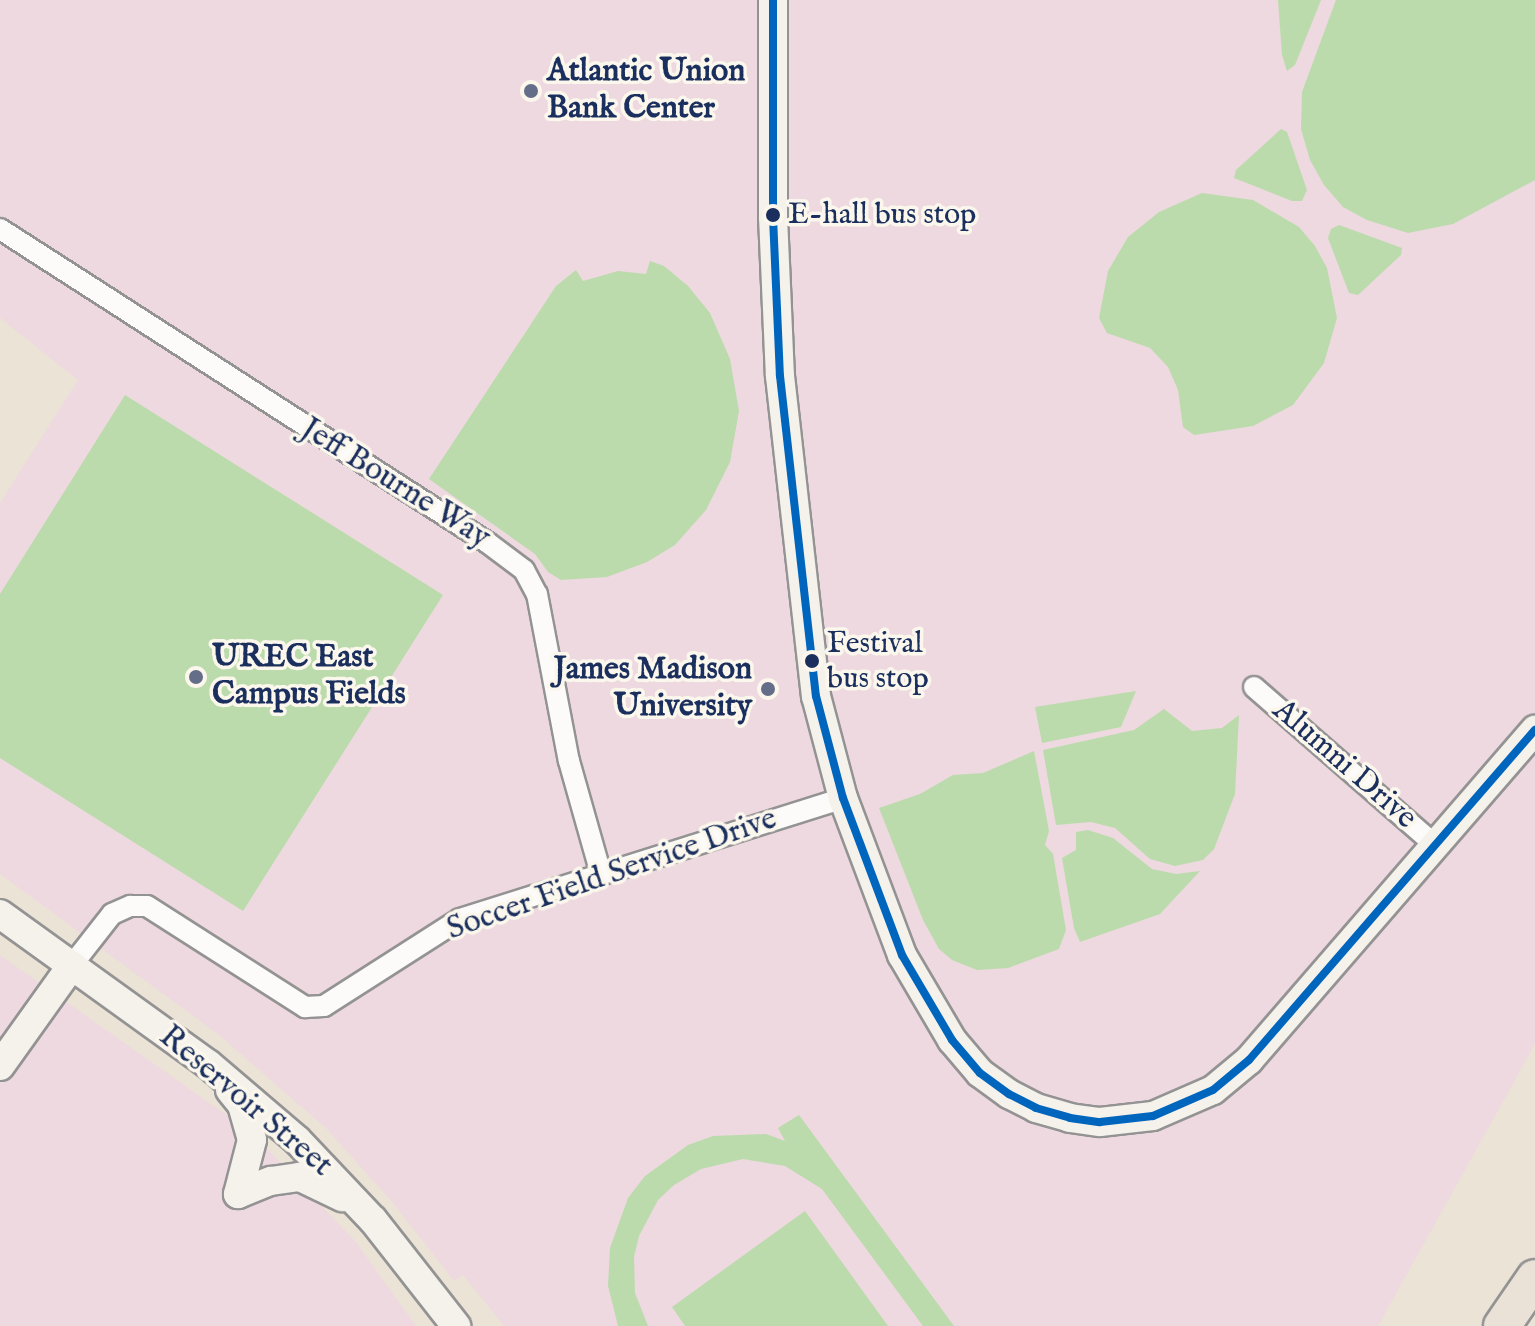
<!DOCTYPE html>
<html>
<head>
<meta charset="utf-8">
<style>
	body { margin:0 }
	#map { position:relative; width:1535px; height:1326px; overflow:hidden; background:#ebe3d5; font-family:"IM FELL English",serif }
	div>[style] { position:absolute }
	[style*='--x'] { left:calc(var(--x)*1px); top:calc(var(--y)*1px); width:calc(var(--w)*1px); rotate:calc(var(--a)*1deg) }
	.built>* { inset:0; background:#edd9df }
	.green>* { inset:0; background:#bbdbac }
	.roads { filter:drop-shadow(2px 0 #949394) drop-shadow(-2px 0 #949394) drop-shadow(0 2px #949394) drop-shadow(0 -2px #949394) }
	.street>* { height:20px; margin:-10px; padding:0 10px; transform-origin:10px; border-radius:10px; background:#fcfbf9 }
	.secondary>* { height:28px; margin:-14px; padding:0 14px; transform-origin:14px; border-radius:14px; background:#f5f1eb }
	.highway>* { height:36px; margin:-18px; padding:0 18px; transform-origin:18px; border-radius:18px; background:#ebe2d7 }
	.bus-1>* { height:8px; margin:-4px; padding:0 4px; transform-origin:4px; border-radius:4px; background:#0065bd }
	.dots>* { width:22px; height:22px; translate:-50% -50%; box-sizing:border-box; border:4px solid #fbf7ec; border-radius:50% }
	span { translate:-50% -50%; white-space:nowrap; text-align:center; line-height:1.15; -webkit-text-stroke:7px #fbf7ec; paint-order:stroke }
	.bus-label { font-size:30px; color:#1b2f5e }
	.left { translate:0 -50%; text-align:left }
	.poi-label { font-size:32px; color:#1b2f5e; font-weight:700 }
	.right { translate:-100% -50%; text-align:right }
	.street-label { font-size:32px; color:#1b2f5e }
</style>
</head>
<body>
<div id="map">
	<div class="built">
		<i style="clip-path:polygon(0 0,1535px 0,1535px 1044px,1378px 1326px,504px 1326px,463px 1275px,454px 1281px,393px 1203px,326px 1128px,219px 1035px,0 874px,0 503px,78px 380px,0 318px)"></i>
		<i style="clip-path:polygon(0 955px,252px 1133px,356px 1242px,416px 1326px,0 1326px)"></i>
	</div>
	<div class="green">
		<i style="clip-path:polygon(1278px 0,1321px 0,1295px 65px,1287px 71px,1282px 55px)"></i>
		<i style="clip-path:polygon(1336px 0,1535px 0,1535px 180px,1453px 224px,1408px 233px,1367px 220px,1343px 207px,1324px 185px,1310px 160px,1301px 129px,1302px 92px)"></i>
		<i style="clip-path:polygon(1281px 129px,1287px 132px,1307px 190px,1302px 201px,1292px 201px,1234px 178px,1236px 170px)"></i>
		<i style="clip-path:polygon(1202px 193px,1253px 200px,1299px 227px,1315px 246px,1327px 268px,1337px 318px,1324px 363px,1293px 405px,1253px 426px,1194px 435px,1183px 427px,1178px 390px,1168px 367px,1150px 348px,1107px 333px,1099px 318px,1108px 271px,1128px 237px,1159px 212px)"></i>
		<i style="clip-path:polygon(1339px 225px,1402px 248px,1401px 255px,1358px 295px,1349px 293px,1328px 238px,1331px 229px)"></i>
		<i style="clip-path:polygon(650px 261px,664px 266px,688px 286px,710px 313px,730px 359px,739px 411px,730px 462px,706px 510px,675px 545px,647px 562px,607px 577px,561px 580px,548px 572px,535px 554px,429px 479px,556px 286px,576px 270px,583px 281px,618px 271px,646px 274px)"></i>
		<i style="clip-path:polygon(125px 395px,443px 595px,243px 911px,0 758px,0 594px)"></i>
		<i style="clip-path:polygon(1136px 691px,1121px 727px,1042px 743px,1035px 707px)"></i>
		<i style="clip-path:polygon(1164px 709px,1192px 731px,1222px 728px,1239px 715px,1235px 794px,1214px 849px,1203px 860px,1175px 866px,1150px 859px,1115px 828px,1091px 822px,1056px 825px,1043px 750px,1134px 730px)"></i>
		<i style="clip-path:polygon(1034px 751px,1049px 831px,1045px 845px,1053px 854px,1066px 930px,1059px 949px,1008px 968px,977px 970px,952px 960px,939px 949px,923px 920px,879px 808px,920px 794px,953px 775px,983px 773px)"></i>
		<i style="clip-path:polygon(1088px 830px,1113px 838px,1152px 869px,1176px 874px,1200px 871px,1160px 914px,1080px 942px,1074px 928px,1062px 858px,1076px 850px,1076px 832px)"></i>
		<i style="clip-path:polygon(799px 1115px,954px 1326px,923px 1326px,822px 1189px,785px 1166px,743px 1159px,701px 1169px,674px 1185px,658px 1200px,639px 1236px,634px 1257px,635px 1293px,648px 1326px,618px 1326px,608px 1286px,610px 1248px,628px 1198px,645px 1176px,688px 1145px,713px 1136px,766px 1134px,785px 1141px,778px 1128px)"></i>
		<i style="clip-path:polygon(805px 1211px,888px 1326px,685px 1326px,672px 1307px)"></i>
	</div>
	<div class="roads">
		<div class="street">
			<i style="--x:0;--y:229;--w:580;--a:32.76"></i>
			<i style="--x:488;--y:543;--w:45;--a:36.9"></i>
			<i style="--x:524;--y:570;--w:27;--a:62"></i>
			<i style="--x:537;--y:594;--w:170;--a:79.2"></i>
			<i style="--x:569;--y:761;--w:117;--a:74.2"></i>
			<i style="--x:1254;--y:687;--w:239;--a:41.1"></i>
			<i style="--x:72;--y:965;--w:65;--a:-51.9"></i>
			<i style="--x:112;--y:914;--w:20;--a:-24"></i>
			<i style="--x:130;--y:906;--w:17;--a:0"></i>
			<i style="--x:147;--y:906;--w:188;--a:32.6"></i>
			<i style="--x:305;--y:1007;--w:19;--a:-3"></i>
			<i style="--x:324;--y:1006;--w:161;--a:-32.6"></i>
			<i style="--x:460;--y:919;--w:402;--a:-17.5"></i>
		</div>
		<div class="secondary">
			<i style="--x:773;--y:0;--w:217;--a:90"></i>
			<i style="--x:773;--y:217;--w:159;--a:87.5"></i>
			<i style="--x:780;--y:376;--w:322;--a:83.6"></i>
			<i style="--x:816;--y:696;--w:106;--a:75.2"></i>
			<i style="--x:843;--y:798;--w:168;--a:69.4"></i>
			<i style="--x:902;--y:955;--w:99;--a:59.5"></i>
			<i style="--x:952;--y:1040;--w:43;--a:49.7"></i>
			<i style="--x:980;--y:1073;--w:36;--a:36"></i>
			<i style="--x:1009;--y:1094;--w:30;--a:27"></i>
			<i style="--x:1036;--y:1108;--w:35;--a:16"></i>
			<i style="--x:1070;--y:1118;--w:30;--a:8"></i>
			<i style="--x:1100;--y:1122;--w:53;--a:-6.5"></i>
			<i style="--x:1153;--y:1116;--w:65;--a:-23.4"></i>
			<i style="--x:1213;--y:1090;--w:47;--a:-39.8"></i>
			<i style="--x:1249;--y:1060;--w:437;--a:-49.1"></i>
			<i style="--x:0;--y:914;--w:256;--a:35.8"></i>
			<i style="--x:208;--y:1064;--w:117;--a:40.5"></i>
			<i style="--x:297;--y:1140;--w:110;--a:46.5"></i>
			<i style="--x:373;--y:1220;--w:135;--a:51.9"></i>
			<i style="--x:0;--y:1066;--w:124;--a:-54.5"></i>
			<i style="--x:230;--y:1090;--w:19;--a:51"></i>
			<i style="--x:242;--y:1105;--w:36;--a:74"></i>
			<i style="--x:252;--y:1140;--w:56;--a:104.5"></i>
			<i style="--x:238;--y:1194;--w:35;--a:-22"></i>
			<i style="--x:271;--y:1181;--w:29;--a:-8"></i>
			<i style="--x:300;--y:1177;--w:47;--a:25.5"></i>
		</div>
		<div class="highway">
			<i style="--x:1502;--y:1326;--w:58;--a:-55.5"></i>
		</div>
	</div>
	<div class="bus-1">
		<i style="--x:773;--y:0;--w:217;--a:90"></i>
		<i style="--x:773;--y:217;--w:159;--a:87.5"></i>
		<i style="--x:780;--y:376;--w:322;--a:83.6"></i>
		<i style="--x:816;--y:696;--w:106;--a:75.2"></i>
		<i style="--x:843;--y:798;--w:168;--a:69.4"></i>
		<i style="--x:902;--y:955;--w:99;--a:59.5"></i>
		<i style="--x:952;--y:1040;--w:43;--a:49.7"></i>
		<i style="--x:980;--y:1073;--w:36;--a:36"></i>
		<i style="--x:1009;--y:1094;--w:30;--a:27"></i>
		<i style="--x:1036;--y:1108;--w:35;--a:16"></i>
		<i style="--x:1070;--y:1118;--w:30;--a:8"></i>
		<i style="--x:1100;--y:1122;--w:53;--a:-6.5"></i>
		<i style="--x:1153;--y:1116;--w:65;--a:-23.4"></i>
		<i style="--x:1213;--y:1090;--w:47;--a:-39.8"></i>
		<i style="--x:1249;--y:1060;--w:437;--a:-49.1"></i>
	</div>
	<div class="dots">
		<i style="left:531px;top:91px;background:#646e88"></i>
		<i style="left:773px;top:215px;background:#1b2f5e"></i>
		<i style="left:812px;top:661px;background:#1b2f5e"></i>
		<i style="left:196px;top:677px;background:#646e88"></i>
		<i style="left:768px;top:689px;background:#646e88"></i>
	</div>
	<div class="bus-label">
		<span class="left" style="left:788px;top:215px">E-hall bus stop</span>
		<span class="left" style="left:827px;top:661px">Festival<br>bus stop</span>
	</div>
	<div class="poi-label">
		<span class="left" style="left:547px;top:91px">Atlantic Union<br>Bank Center</span>
		<span class="left" style="left:212px;top:677px">UREC East<br>Campus Fields</span>
		<span class="right" style="left:752px;top:689px">James Madison<br>University</span>
	</div>
	<div class="street-label">
		<span style="left:395px;top:484px;rotate:32deg">Jeff Bourne Way</span>
		<span style="left:1344px;top:765px;rotate:41deg">Alumni Drive</span>
		<span style="left:612px;top:875px;rotate:-19deg">Soccer Field Service Drive</span>
		<span style="left:245px;top:1102px;rotate:40deg">Reservoir Street</span>
	</div>
</div>
</body>
</html>
